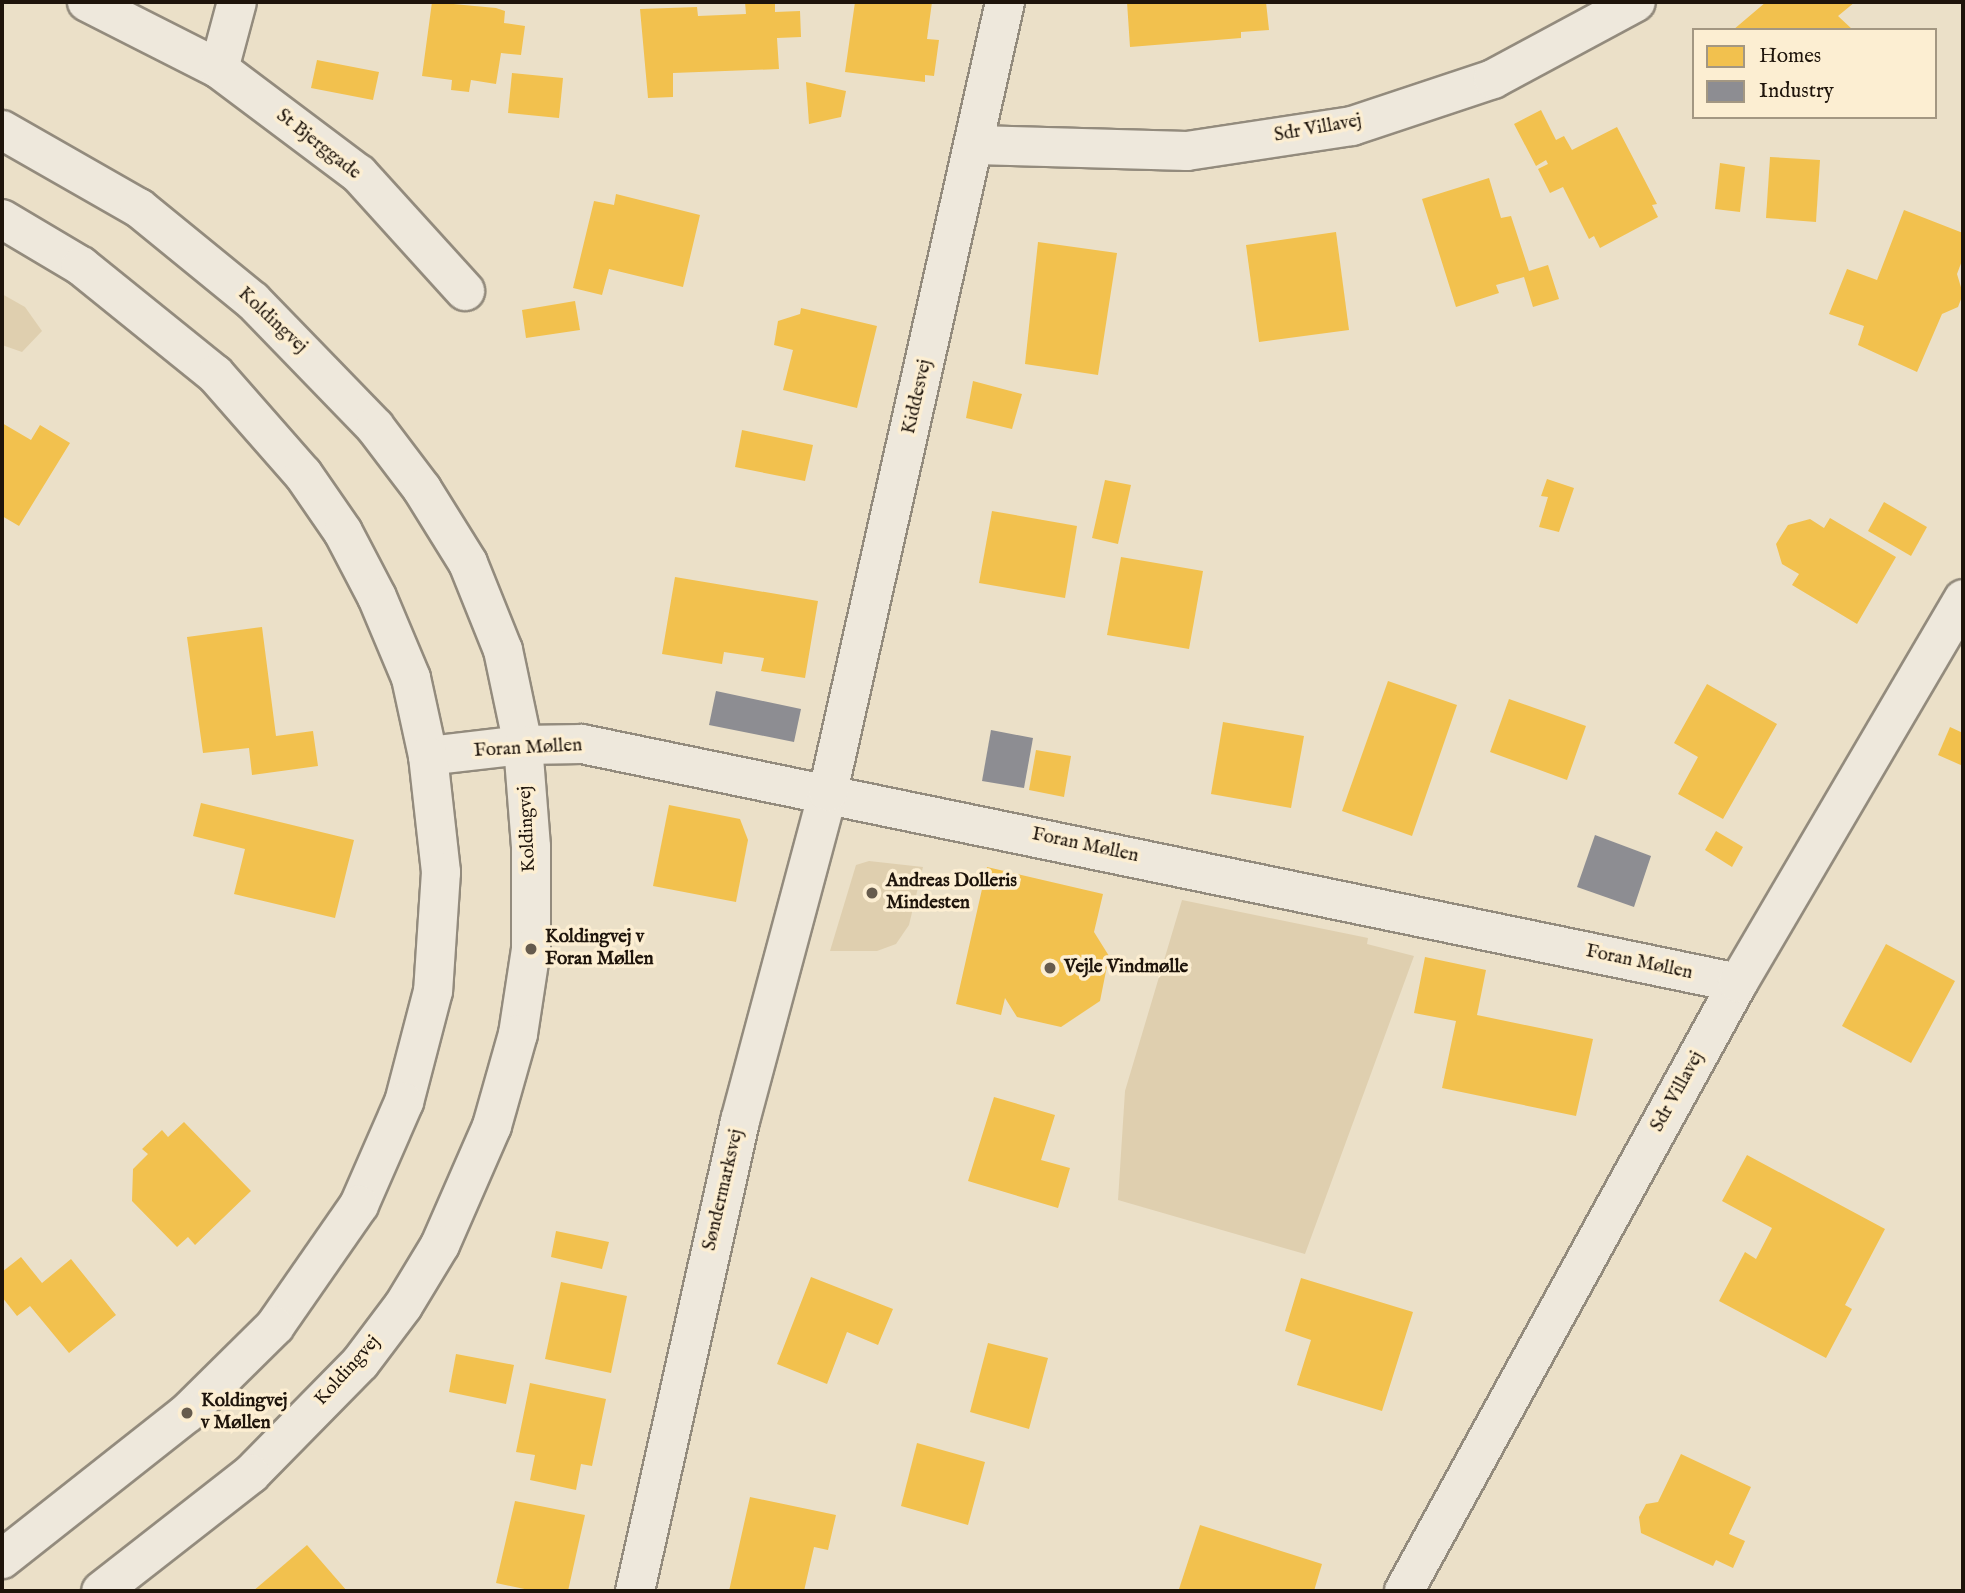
<!DOCTYPE html>
<html>
<head>
<meta charset="utf-8">
<style>
	body { margin:0 }
	#map { position:relative; width:1965px; height:1593px; overflow:hidden; background:#ebe0c8; font-family:"IM FELL English",serif }
	div>[style] { position:absolute }
	[style*='--x'] { left:calc(var(--x)*1px); top:calc(var(--y)*1px); width:calc(var(--w)*1px); rotate:calc(var(--a)*1deg) }
	.green>* { inset:0; background:#dfcfaf }
	.homes>* { inset:0; background:#f2c14e }
	.industry>* { inset:0; background:#8d8d92 }
	.roads { filter:drop-shadow(2px 0 #938b7d) drop-shadow(-2px 0 #938b7d) drop-shadow(0 2px #938b7d) drop-shadow(0 -2px #938b7d) }
	.street>* { height:38px; margin:-19px; padding:0 19px; transform-origin:19px; border-radius:19px; background:#eee8dc }
	.secondary>* { height:38px; margin:-19px; padding:0 19px; transform-origin:19px; border-radius:19px; background:#eee8dc }
	.dots>* { width:19px; height:19px; translate:-50% -50%; box-sizing:border-box; border:4px solid #fceed2; border-radius:50% }
	span { translate:-50% -50%; white-space:nowrap; text-align:center; line-height:1.15; -webkit-text-stroke:7px #fceed2; paint-order:stroke }
	.street-label { font-size:19px; color:#1e140b }
	.poi-label { font-size:19px; color:#1e140b; font-weight:700 }
	.left { translate:0 -50%; text-align:left }
	.frame { position:absolute; inset:0; border:4px solid #1e140b; pointer-events:none }
	.legend { position:absolute; left:1692px; top:28px; width:245px; height:91px; box-sizing:border-box; background:#fceed2; border:2px solid #a39782; margin:0; padding:9px 12px; list-style:none; font-size:21px; color:#1e140b }
	.legend li { display:flex; align-items:center; gap:14px; height:35px }
	.legend b { width:35px; border:2px solid #a39782 }
</style>
</head>
<body>
<div id="map">
	<div class="green">
		<i style="clip-path:polygon(2px 294px,25px 307px,42px 331px,22px 352px,2px 345px)"></i>
		<i style="clip-path:polygon(869px 861px,923px 867px,909px 925px,896px 944px,877px 951px,830px 951px,856px 865px)"></i>
		<i style="clip-path:polygon(1182px 900px,1368px 938px,1367px 944px,1414px 956px,1305px 1254px,1118px 1200px,1125px 1091px)"></i>
	</div>
	<div class="homes">
		<i style="clip-path:polygon(432px 2px,496px 8px,505px 11px,504px 23px,525px 26px,521px 55px,501px 53px,496px 84px,471px 80px,469px 92px,451px 90px,452px 80px,422px 76px)"></i>
		<i style="clip-path:polygon(745px 2px,775px 2px,775px 12px,800px 11px,801px 37px,777px 38px,779px 69px,673px 73px,673px 97px,648px 98px,640px 9px,697px 7px,698px 16px,746px 14px)"></i>
		<i style="clip-path:polygon(855px 2px,932px 2px,927px 39px,939px 40px,934px 76px,925px 75px,925px 82px,845px 72px)"></i>
		<i style="clip-path:polygon(1127px 2px,1266px 2px,1269px 30px,1241px 32px,1241px 38px,1130px 47px)"></i>
		<i style="clip-path:polygon(1766px 2px,1855px 2px,1838px 16px,1853px 30px,1733px 30px)"></i>
		<i style="clip-path:polygon(317px 60px,379px 72px,373px 100px,311px 88px)"></i>
		<i style="clip-path:polygon(512px 73px,563px 78px,559px 118px,508px 113px)"></i>
		<i style="clip-path:polygon(806px 82px,846px 91px,841px 117px,809px 124px)"></i>
		<i style="clip-path:polygon(1541px 110px,1556px 140px,1564px 136px,1572px 150px,1617px 127px,1657px 204px,1652px 205px,1658px 217px,1600px 248px,1594px 236px,1589px 239px,1563px 187px,1550px 193px,1538px 169px,1548px 164px,1546px 160px,1536px 166px,1514px 124px)"></i>
		<i style="clip-path:polygon(1770px 157px,1820px 160px,1816px 222px,1766px 218px)"></i>
		<i style="clip-path:polygon(1720px 163px,1745px 167px,1740px 212px,1715px 209px)"></i>
		<i style="clip-path:polygon(1489px 178px,1501px 218px,1511px 216px,1529px 271px,1548px 265px,1559px 299px,1533px 307px,1524px 277px,1496px 285px,1499px 293px,1456px 307px,1422px 199px)"></i>
		<i style="clip-path:polygon(616px 194px,700px 215px,683px 287px,609px 269px,602px 295px,573px 288px,594px 201px,614px 205px)"></i>
		<i style="clip-path:polygon(1904px 210px,1963px 233px,1963px 258px,1957px 274px,1963px 294px,1958px 307px,1942px 314px,1917px 372px,1858px 345px,1864px 326px,1829px 314px,1847px 269px,1877px 280px)"></i>
		<i style="clip-path:polygon(1336px 232px,1349px 330px,1259px 342px,1246px 245px)"></i>
		<i style="clip-path:polygon(1038px 242px,1117px 253px,1098px 375px,1025px 364px)"></i>
		<i style="clip-path:polygon(575px 301px,580px 330px,526px 338px,522px 310px)"></i>
		<i style="clip-path:polygon(801px 308px,877px 326px,857px 408px,783px 390px,793px 350px,774px 345px,778px 321px,800px 314px)"></i>
		<i style="clip-path:polygon(973px 381px,1022px 394px,1012px 429px,966px 418px)"></i>
		<i style="clip-path:polygon(2px 423px,31px 440px,40px 425px,70px 443px,19px 526px,2px 516px)"></i>
		<i style="clip-path:polygon(742px 430px,813px 445px,805px 481px,735px 467px)"></i>
		<i style="clip-path:polygon(1547px 479px,1574px 488px,1559px 532px,1539px 527px,1548px 497px,1541px 496px)"></i>
		<i style="clip-path:polygon(1105px 480px,1131px 485px,1118px 544px,1092px 538px)"></i>
		<i style="clip-path:polygon(1884px 502px,1927px 527px,1911px 556px,1868px 531px)"></i>
		<i style="clip-path:polygon(992px 511px,1077px 526px,1065px 598px,979px 583px)"></i>
		<i style="clip-path:polygon(1830px 518px,1896px 557px,1857px 624px,1792px 585px,1799px 574px,1782px 564px,1776px 544px,1788px 525px,1810px 519px,1824px 528px)"></i>
		<i style="clip-path:polygon(1121px 557px,1203px 571px,1189px 649px,1107px 635px)"></i>
		<i style="clip-path:polygon(675px 577px,818px 601px,805px 678px,761px 671px,764px 658px,724px 652px,722px 664px,662px 654px)"></i>
		<i style="clip-path:polygon(262px 627px,276px 736px,313px 731px,318px 766px,252px 775px,249px 748px,203px 753px,187px 637px)"></i>
		<i style="clip-path:polygon(1388px 681px,1457px 705px,1412px 836px,1342px 811px)"></i>
		<i style="clip-path:polygon(1707px 684px,1777px 724px,1723px 819px,1678px 794px,1698px 757px,1674px 743px)"></i>
		<i style="clip-path:polygon(1509px 699px,1586px 726px,1567px 780px,1490px 752px)"></i>
		<i style="clip-path:polygon(1223px 722px,1304px 736px,1291px 808px,1211px 794px)"></i>
		<i style="clip-path:polygon(1950px 727px,1963px 733px,1963px 766px,1938px 755px)"></i>
		<i style="clip-path:polygon(1036px 750px,1071px 756px,1064px 797px,1029px 790px)"></i>
		<i style="clip-path:polygon(201px 803px,354px 840px,335px 918px,234px 894px,245px 849px,193px 836px)"></i>
		<i style="clip-path:polygon(669px 805px,740px 819px,748px 840px,736px 902px,653px 886px)"></i>
		<i style="clip-path:polygon(1716px 831px,1743px 847px,1732px 867px,1705px 850px)"></i>
		<i style="clip-path:polygon(987px 867px,1103px 894px,1094px 932px,1109px 956px,1100px 1001px,1061px 1027px,1017px 1017px,1005px 998px,1001px 1015px,956px 1004px)"></i>
		<i style="clip-path:polygon(1886px 944px,1955px 981px,1911px 1063px,1842px 1026px)"></i>
		<i style="clip-path:polygon(1425px 957px,1486px 970px,1477px 1015px,1593px 1039px,1576px 1116px,1442px 1088px,1456px 1021px,1414px 1013px)"></i>
		<i style="clip-path:polygon(994px 1097px,1055px 1115px,1041px 1160px,1070px 1168px,1058px 1208px,968px 1181px)"></i>
		<i style="clip-path:polygon(184px 1122px,251px 1191px,195px 1245px,188px 1237px,177px 1247px,132px 1201px,133px 1169px,148px 1154px,142px 1149px,162px 1130px,168px 1137px)"></i>
		<i style="clip-path:polygon(1747px 1155px,1885px 1229px,1845px 1305px,1852px 1309px,1826px 1358px,1719px 1301px,1745px 1252px,1756px 1259px,1772px 1228px,1722px 1201px)"></i>
		<i style="clip-path:polygon(556px 1231px,609px 1242px,602px 1269px,551px 1257px)"></i>
		<i style="clip-path:polygon(21px 1257px,42px 1283px,71px 1259px,116px 1315px,69px 1353px,30px 1306px,17px 1316px,2px 1297px,2px 1272px)"></i>
		<i style="clip-path:polygon(811px 1277px,893px 1309px,878px 1345px,847px 1332px,827px 1384px,777px 1364px)"></i>
		<i style="clip-path:polygon(1301px 1278px,1413px 1312px,1382px 1411px,1297px 1385px,1311px 1340px,1285px 1331px)"></i>
		<i style="clip-path:polygon(561px 1282px,627px 1296px,611px 1373px,545px 1359px)"></i>
		<i style="clip-path:polygon(988px 1343px,1048px 1358px,1029px 1429px,970px 1412px)"></i>
		<i style="clip-path:polygon(456px 1354px,514px 1365px,506px 1404px,449px 1392px)"></i>
		<i style="clip-path:polygon(530px 1383px,606px 1399px,592px 1466px,581px 1464px,576px 1490px,530px 1480px,535px 1455px,516px 1452px)"></i>
		<i style="clip-path:polygon(917px 1443px,985px 1462px,968px 1525px,901px 1506px)"></i>
		<i style="clip-path:polygon(1681px 1454px,1751px 1487px,1729px 1534px,1745px 1541px,1733px 1568px,1716px 1560px,1713px 1566px,1641px 1533px,1639px 1517px,1646px 1504px,1658px 1502px)"></i>
		<i style="clip-path:polygon(750px 1497px,836px 1515px,828px 1550px,814px 1547px,804px 1591px,729px 1591px)"></i>
		<i style="clip-path:polygon(515px 1501px,585px 1515px,568px 1591px,534px 1591px,496px 1583px)"></i>
		<i style="clip-path:polygon(1200px 1525px,1322px 1564px,1314px 1591px,1179px 1589px)"></i>
		<i style="clip-path:polygon(307px 1545px,347px 1591px,253px 1591px)"></i>
	</div>
	<div class="industry">
		<i style="clip-path:polygon(716px 691px,801px 709px,794px 742px,709px 725px)"></i>
		<i style="clip-path:polygon(991px 730px,1033px 738px,1024px 788px,982px 781px)"></i>
		<i style="clip-path:polygon(1595px 835px,1651px 856px,1634px 907px,1577px 887px)"></i>
	</div>
	<div class="roads">
		<div class="street">
			<i style="--x:87;--y:2;--w:148;--a:26.9"></i>
			<i style="--x:219;--y:69;--w:175;--a:36.9"></i>
			<i style="--x:359;--y:174;--w:158;--a:47.8"></i>
			<i style="--x:219;--y:69;--w:69;--a:-75"></i>
			<i style="--x:976;--y:145;--w:211;--a:1.6"></i>
			<i style="--x:1187;--y:151;--w:167;--a:-8.6"></i>
			<i style="--x:1352;--y:126;--w:149;--a:-18.4"></i>
			<i style="--x:1493;--y:79;--w:162;--a:-28.3"></i>
			<i style="--x:428;--y:756;--w:96;--a:-6.6"></i>
			<i style="--x:523;--y:745;--w:59;--a:-1"></i>
			<i style="--x:582;--y:744;--w:1180;--a:11.68"></i>
			<i style="--x:635;--y:1591;--w:482;--a:-77.4"></i>
			<i style="--x:740;--y:1121;--w:341;--a:-75"></i>
			<i style="--x:828;--y:792;--w:810;--a:-77.37"></i>
			<i style="--x:1404;--y:1591;--w:694;--a:-61.22"></i>
			<i style="--x:1738;--y:983;--w:445;--a:-59.6"></i>
		</div>
		<div class="secondary">
			<i style="--x:2;--y:130;--w:158;--a:29.7"></i>
			<i style="--x:139;--y:208;--w:147;--a:39.2"></i>
			<i style="--x:253;--y:301;--w:175;--a:45.9"></i>
			<i style="--x:375;--y:427;--w:78;--a:52.8"></i>
			<i style="--x:422;--y:489;--w:87;--a:58.1"></i>
			<i style="--x:468;--y:563;--w:94;--a:68.1"></i>
			<i style="--x:503;--y:650;--w:97;--a:78.1"></i>
			<i style="--x:523;--y:745;--w:102;--a:85.5"></i>
			<i style="--x:531;--y:847;--w:102;--a:90"></i>
			<i style="--x:531;--y:949;--w:86;--a:98.7"></i>
			<i style="--x:518;--y:1034;--w:96;--a:105.8"></i>
			<i style="--x:492;--y:1126;--w:130;--a:113.6"></i>
			<i style="--x:440;--y:1245;--w:71;--a:121.2"></i>
			<i style="--x:403;--y:1306;--w:71;--a:127"></i>
			<i style="--x:360;--y:1363;--w:156;--a:134.5"></i>
			<i style="--x:251;--y:1474;--w:190;--a:142"></i>
			<i style="--x:2;--y:219;--w:92;--a:30.7"></i>
			<i style="--x:81;--y:266;--w:172;--a:38.9"></i>
			<i style="--x:215;--y:374;--w:133;--a:48.7"></i>
			<i style="--x:303;--y:474;--w:70;--a:55.4"></i>
			<i style="--x:343;--y:532;--w:73;--a:62.4"></i>
			<i style="--x:377;--y:597;--w:88;--a:67.2"></i>
			<i style="--x:411;--y:678;--w:80;--a:77.7"></i>
			<i style="--x:428;--y:756;--w:117;--a:83.6"></i>
			<i style="--x:441;--y:872;--w:119;--a:93.8"></i>
			<i style="--x:433;--y:991;--w:115;--a:104.6"></i>
			<i style="--x:404;--y:1102;--w:112;--a:113.6"></i>
			<i style="--x:359;--y:1205;--w:147;--a:124.8"></i>
			<i style="--x:275;--y:1326;--w:124;--a:135.3"></i>
			<i style="--x:187;--y:1413;--w:236;--a:141.7"></i>
		</div>
	</div>
	<div class="dots">
		<i style="left:872px;top:893px;background:#665b4d"></i>
		<i style="left:531px;top:949px;background:#665b4d"></i>
		<i style="left:1050px;top:968px;background:#665b4d"></i>
		<i style="left:187px;top:1413px;background:#665b4d"></i>
	</div>
	<div class="street-label">
		<span style="left:1318px;top:129px;rotate:-10deg">Sdr Villavej</span>
		<span style="left:318px;top:145px;rotate:38deg">St Bjerggade</span>
		<span style="left:272px;top:321px;rotate:43deg">Koldingvej</span>
		<span style="left:918px;top:397px;rotate:-77deg">Kiddesvej</span>
		<span style="left:528px;top:749px;rotate:-3deg">Foran Møllen</span>
		<span style="left:528px;top:829px;rotate:-93deg">Koldingvej</span>
		<span style="left:1085px;top:846px;rotate:12deg">Foran Møllen</span>
		<span style="left:1639px;top:963px;rotate:12deg">Foran Møllen</span>
		<span style="left:1678px;top:1092px;rotate:-61deg">Sdr Villavej</span>
		<span style="left:724px;top:1190px;rotate:-77deg">Søndermarksvej</span>
		<span style="left:348px;top:1371px;rotate:-48deg">Koldingvej</span>
	</div>
	<div class="poi-label">
		<span class="left" style="left:886px;top:893px">Andreas Dolleris<br>Mindesten</span>
		<span class="left" style="left:545px;top:949px">Koldingvej v<br>Foran Møllen</span>
		<span class="left" style="left:1064px;top:968px">Vejle Vindmølle</span>
		<span class="left" style="left:201px;top:1413px">Koldingvej<br>v Møllen</span>
	</div>
	<div class="frame"></div>
	<ul class="legend">
	<li><b style="height:19px;background:#f2c14e"></b>Homes</li>
	<li><b style="height:19px;background:#8d8d92"></b>Industry</li>
	</ul>
</div>
</body>
</html>
